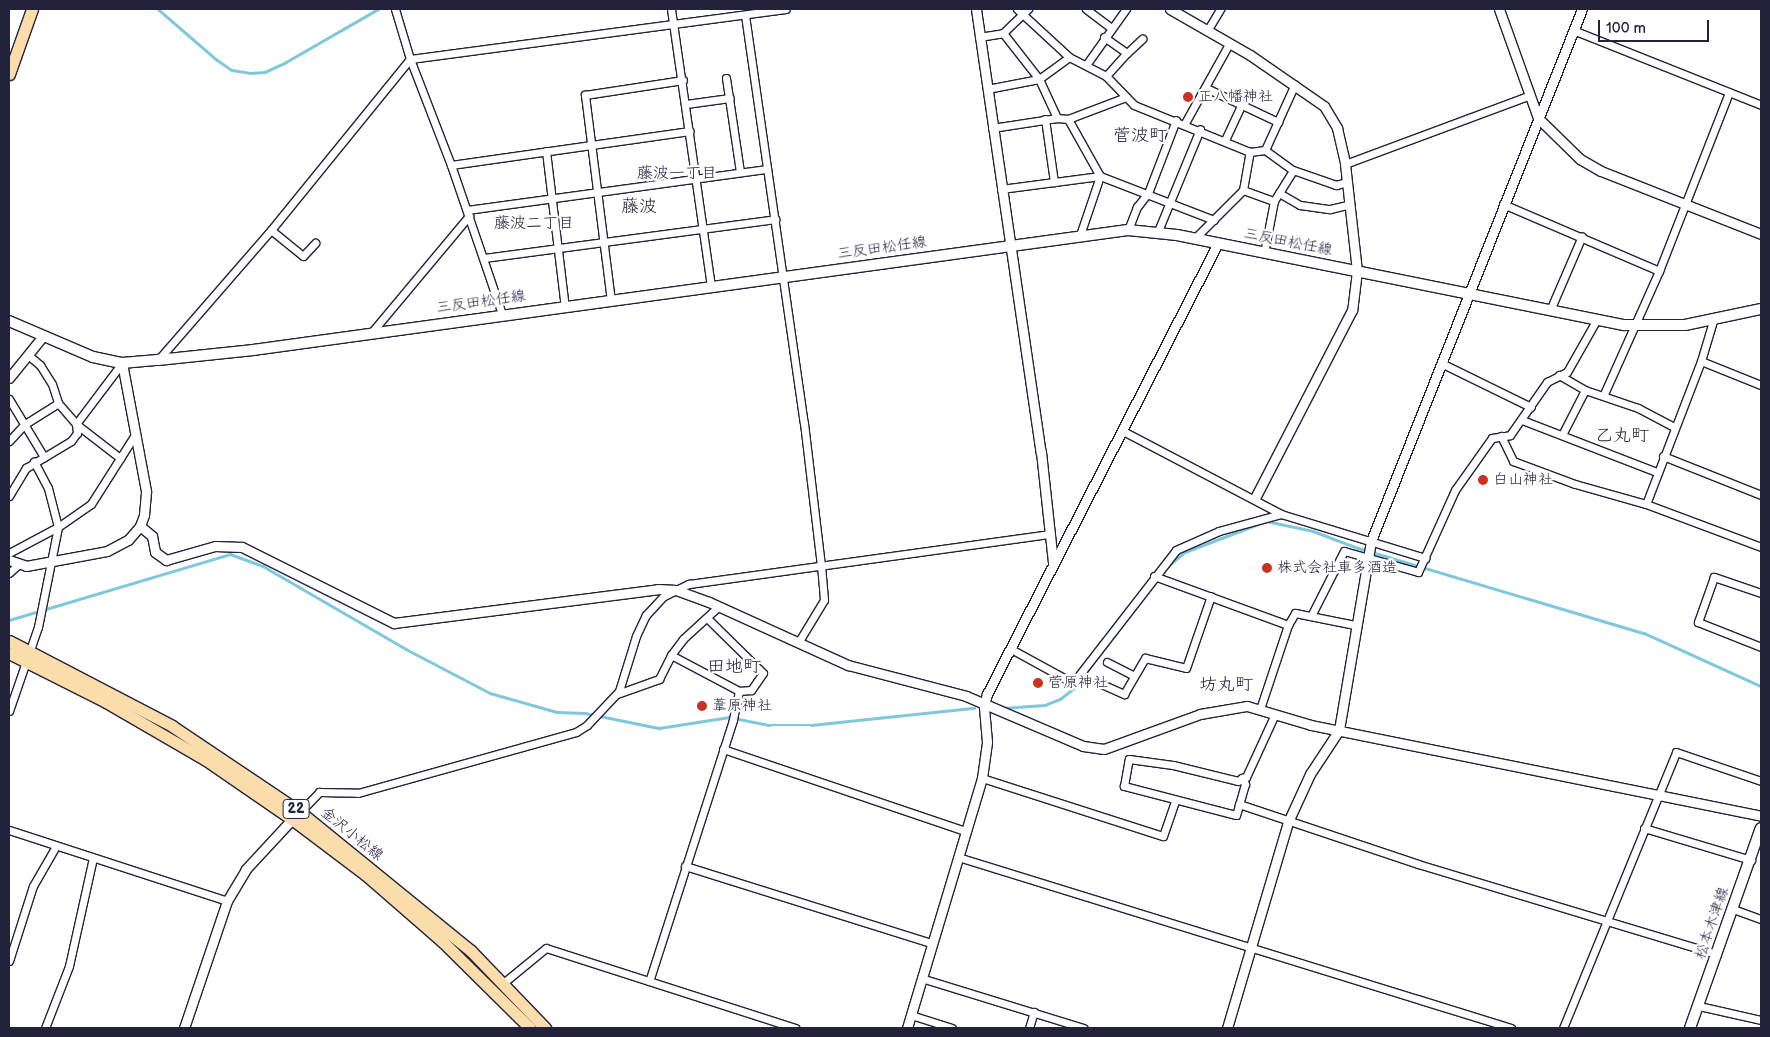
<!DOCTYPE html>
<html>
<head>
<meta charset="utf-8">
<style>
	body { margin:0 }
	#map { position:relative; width:1770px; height:1037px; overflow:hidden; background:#fff; font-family:"Balsamiq Sans","Klee One",sans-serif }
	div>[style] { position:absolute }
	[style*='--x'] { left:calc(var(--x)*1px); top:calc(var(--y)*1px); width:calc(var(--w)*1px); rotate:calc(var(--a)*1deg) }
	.stream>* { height:2.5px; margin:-1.25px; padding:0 1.25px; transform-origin:1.25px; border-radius:1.25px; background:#7ec8de }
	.roads { filter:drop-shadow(1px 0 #22223b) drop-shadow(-1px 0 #22223b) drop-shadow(0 1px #22223b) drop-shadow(0 -1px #22223b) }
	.minor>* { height:7px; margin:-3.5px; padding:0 3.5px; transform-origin:3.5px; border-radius:3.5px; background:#fff }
	.tertiary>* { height:9px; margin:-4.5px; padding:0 4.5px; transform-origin:4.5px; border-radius:4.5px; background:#fff }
	.secondary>* { height:10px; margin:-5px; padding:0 5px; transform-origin:5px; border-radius:5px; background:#fff }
	.primary>* { height:11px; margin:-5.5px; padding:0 5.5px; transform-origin:5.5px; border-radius:5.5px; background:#faddab }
	.dots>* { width:14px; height:14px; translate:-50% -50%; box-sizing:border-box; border:2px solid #fff; border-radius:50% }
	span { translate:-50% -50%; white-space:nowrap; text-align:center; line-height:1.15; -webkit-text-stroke:4.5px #fff; paint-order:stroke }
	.shield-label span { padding:1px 4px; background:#fff; border:1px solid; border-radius:4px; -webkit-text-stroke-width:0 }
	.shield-label { font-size:14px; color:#22223b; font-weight:700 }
	.poi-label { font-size:15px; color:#22223b }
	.left { translate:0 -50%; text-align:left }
	.street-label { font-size:15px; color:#22223b }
	.neighbourhood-label { font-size:16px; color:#22223b }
	.quarter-label { font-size:18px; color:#22223b }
	.frame { position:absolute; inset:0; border:10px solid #22223b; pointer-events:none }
	.scale { position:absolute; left:1598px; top:20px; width:111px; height:22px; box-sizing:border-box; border:2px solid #22223b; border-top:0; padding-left:6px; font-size:15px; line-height:18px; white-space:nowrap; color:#22223b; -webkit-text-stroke:4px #fff; paint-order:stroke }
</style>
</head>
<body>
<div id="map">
	<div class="stream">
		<i style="--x:158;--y:9;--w:77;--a:40.8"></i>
		<i style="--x:216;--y:59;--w:19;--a:35"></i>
		<i style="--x:232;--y:70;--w:18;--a:9"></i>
		<i style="--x:250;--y:73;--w:15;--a:-4"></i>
		<i style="--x:265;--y:72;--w:23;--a:-25"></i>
		<i style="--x:286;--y:62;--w:106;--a:-29.9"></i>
		<i style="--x:9;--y:620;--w:231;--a:-16.6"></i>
		<i style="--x:230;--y:554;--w:35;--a:20"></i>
		<i style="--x:263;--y:566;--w:165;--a:30.1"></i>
		<i style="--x:406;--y:649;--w:95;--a:27.6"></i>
		<i style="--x:490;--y:693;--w:70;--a:15.8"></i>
		<i style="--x:557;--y:712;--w:28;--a:2"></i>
		<i style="--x:585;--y:713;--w:76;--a:11.5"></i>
		<i style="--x:659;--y:728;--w:71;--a:-8.9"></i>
		<i style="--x:729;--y:717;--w:41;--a:11.3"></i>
		<i style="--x:769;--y:725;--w:42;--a:0"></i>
		<i style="--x:811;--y:725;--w:164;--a:-6"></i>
		<i style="--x:1002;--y:708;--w:43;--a:-4"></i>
		<i style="--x:1045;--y:705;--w:16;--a:-22"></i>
		<i style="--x:1060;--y:699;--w:18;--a:-38"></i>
		<i style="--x:1074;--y:688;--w:153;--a:-52.5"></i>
		<i style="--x:1167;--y:567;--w:23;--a:-40"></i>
		<i style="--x:1185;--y:552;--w:87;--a:-20.9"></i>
		<i style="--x:1266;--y:521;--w:48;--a:12"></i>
		<i style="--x:1313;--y:531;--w:48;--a:20.7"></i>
		<i style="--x:1358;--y:548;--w:298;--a:16.6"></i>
		<i style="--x:1644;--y:633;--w:128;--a:24.4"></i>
	</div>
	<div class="roads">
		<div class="minor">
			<i style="--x:395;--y:9;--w:52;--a:73.3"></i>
			<i style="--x:410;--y:59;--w:114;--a:68.9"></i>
			<i style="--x:451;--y:165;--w:157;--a:71.1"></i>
			<i style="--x:671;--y:9;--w:281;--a:81.8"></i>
			<i style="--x:1017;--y:9;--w:71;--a:42.7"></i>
			<i style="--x:1069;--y:57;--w:42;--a:27.2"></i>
			<i style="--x:1106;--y:76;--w:40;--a:46"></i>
			<i style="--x:1134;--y:105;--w:125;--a:22.1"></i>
			<i style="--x:1250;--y:152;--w:15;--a:-8"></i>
			<i style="--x:1265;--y:150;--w:34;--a:36"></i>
			<i style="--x:1293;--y:170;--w:46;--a:19.2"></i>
			<i style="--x:1336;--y:185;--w:11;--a:-15"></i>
			<i style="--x:1086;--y:9;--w:31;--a:37"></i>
			<i style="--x:745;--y:15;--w:412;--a:81.8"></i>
			<i style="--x:804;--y:423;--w:143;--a:83.2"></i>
			<i style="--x:821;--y:565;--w:35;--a:85"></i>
			<i style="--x:824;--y:600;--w:50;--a:121.2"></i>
			<i style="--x:1573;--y:30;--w:202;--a:21.7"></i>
			<i style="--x:1207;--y:31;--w:26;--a:-59"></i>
			<i style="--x:1003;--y:33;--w:58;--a:52"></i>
			<i style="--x:1039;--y:79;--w:43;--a:65.2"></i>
			<i style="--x:1057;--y:118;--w:11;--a:5"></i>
			<i style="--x:1068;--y:119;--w:65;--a:60.7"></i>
			<i style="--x:1100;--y:176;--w:122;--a:21.1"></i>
			<i style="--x:979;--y:37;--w:24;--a:-9"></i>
			<i style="--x:1003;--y:33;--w:35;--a:-44"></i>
			<i style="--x:1104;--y:37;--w:28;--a:35"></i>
			<i style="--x:1127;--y:53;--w:21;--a:-43"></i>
			<i style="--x:1086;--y:65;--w:69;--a:-54.5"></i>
			<i style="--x:1106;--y:76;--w:31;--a:-48"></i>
			<i style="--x:726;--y:78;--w:95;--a:81.5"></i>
			<i style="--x:1206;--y:88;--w:80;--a:25.3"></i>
			<i style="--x:987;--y:89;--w:53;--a:-10.9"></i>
			<i style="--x:1039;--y:79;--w:37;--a:-36"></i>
			<i style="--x:686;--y:104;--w:44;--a:-7.8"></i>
			<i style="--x:1045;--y:119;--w:64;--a:81.9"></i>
			<i style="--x:1068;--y:119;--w:62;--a:-20.8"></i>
			<i style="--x:1185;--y:123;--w:90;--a:-60.9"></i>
			<i style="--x:992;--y:128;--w:66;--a:-8.7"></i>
			<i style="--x:1225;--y:140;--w:40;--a:-65"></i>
			<i style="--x:1265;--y:150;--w:72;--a:-65.6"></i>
			<i style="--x:546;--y:151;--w:157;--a:83.1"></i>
			<i style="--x:1345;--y:164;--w:198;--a:-20.4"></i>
			<i style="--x:451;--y:165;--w:241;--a:-8.1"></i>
			<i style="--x:1001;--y:189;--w:100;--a:-7.5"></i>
			<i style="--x:1100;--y:176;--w:62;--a:108.7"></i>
			<i style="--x:1243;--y:190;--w:33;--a:20"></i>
			<i style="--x:1279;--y:193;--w:24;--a:30"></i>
			<i style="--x:1300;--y:205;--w:30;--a:8"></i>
			<i style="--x:1330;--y:209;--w:18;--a:-13"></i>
			<i style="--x:1503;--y:204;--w:170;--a:23.2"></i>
			<i style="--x:467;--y:210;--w:303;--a:-7.8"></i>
			<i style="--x:271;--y:230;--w:41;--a:39.1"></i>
			<i style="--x:303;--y:256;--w:18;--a:-47"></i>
			<i style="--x:1128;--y:230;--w:25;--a:-69"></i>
			<i style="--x:1137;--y:207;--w:18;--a:-52"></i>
			<i style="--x:1148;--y:193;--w:78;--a:-69"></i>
			<i style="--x:1158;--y:231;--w:110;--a:-67.6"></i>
			<i style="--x:1194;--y:239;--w:69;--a:-45"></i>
			<i style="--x:1243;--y:190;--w:39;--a:-80"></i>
			<i style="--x:1264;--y:253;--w:53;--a:-79.1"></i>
			<i style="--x:1274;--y:201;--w:36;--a:-58"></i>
			<i style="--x:484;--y:258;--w:294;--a:-7.6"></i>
			<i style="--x:611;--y:301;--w:208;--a:-97.2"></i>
			<i style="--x:585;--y:95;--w:99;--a:-8.7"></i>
			<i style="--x:1551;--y:308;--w:78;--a:-66.7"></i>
			<i style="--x:1713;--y:321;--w:42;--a:106.7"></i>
			<i style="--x:1701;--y:361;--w:153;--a:111"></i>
			<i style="--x:1646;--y:504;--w:123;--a:20.5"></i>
			<i style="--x:371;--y:333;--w:153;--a:-50.1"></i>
			<i style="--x:28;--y:355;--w:16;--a:40"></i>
			<i style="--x:40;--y:365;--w:22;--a:58"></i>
			<i style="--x:52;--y:384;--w:20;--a:72"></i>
			<i style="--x:58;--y:403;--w:28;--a:49"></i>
			<i style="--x:76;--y:424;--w:56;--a:37.7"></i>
			<i style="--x:158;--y:360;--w:172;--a:-49"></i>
			<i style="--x:271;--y:230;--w:220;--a:-50.9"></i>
			<i style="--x:410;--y:59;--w:379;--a:-7.6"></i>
			<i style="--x:1701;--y:361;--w:65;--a:21.8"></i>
			<i style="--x:1441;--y:363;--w:100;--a:26.1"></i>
			<i style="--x:1559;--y:375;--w:30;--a:30"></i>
			<i style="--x:1585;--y:390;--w:56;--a:18.8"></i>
			<i style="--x:1638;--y:408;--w:41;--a:27.8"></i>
			<i style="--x:1604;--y:394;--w:135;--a:-65.9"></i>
			<i style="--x:1659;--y:271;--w:192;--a:-68.6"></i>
			<i style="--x:9;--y:399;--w:68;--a:58.9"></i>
			<i style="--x:1522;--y:420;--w:145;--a:21.1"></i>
			<i style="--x:1123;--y:431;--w:178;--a:27.7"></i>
			<i style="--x:1281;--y:514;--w:151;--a:17"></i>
			<i style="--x:1563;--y:433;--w:48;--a:-62.9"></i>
			<i style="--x:1501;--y:436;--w:28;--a:64"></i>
			<i style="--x:1513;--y:461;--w:66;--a:20.4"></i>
			<i style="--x:1575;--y:484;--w:74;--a:15.7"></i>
			<i style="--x:9;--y:441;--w:23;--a:-47"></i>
			<i style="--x:25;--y:424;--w:39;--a:-32"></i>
			<i style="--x:1663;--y:456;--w:105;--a:21.7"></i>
			<i style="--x:9;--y:496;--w:33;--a:-59"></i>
			<i style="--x:26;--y:468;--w:52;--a:-31"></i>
			<i style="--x:71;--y:441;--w:10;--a:-53"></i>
			<i style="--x:77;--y:433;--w:9;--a:-96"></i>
			<i style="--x:76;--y:424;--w:76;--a:-53"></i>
			<i style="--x:9;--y:553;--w:55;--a:-28"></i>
			<i style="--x:58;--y:527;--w:40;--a:-34.9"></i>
			<i style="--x:91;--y:504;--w:84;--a:-57.6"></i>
			<i style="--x:9;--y:573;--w:12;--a:-42"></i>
			<i style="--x:1154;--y:576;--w:143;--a:20.1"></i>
			<i style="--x:1761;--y:593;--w:50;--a:-161.2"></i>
			<i style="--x:1714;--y:577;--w:48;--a:109.6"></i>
			<i style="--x:1698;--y:622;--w:68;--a:21.6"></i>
			<i style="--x:1311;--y:616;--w:73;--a:-63.1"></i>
			<i style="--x:1344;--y:551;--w:77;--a:15.8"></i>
			<i style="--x:1418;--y:572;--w:90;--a:-65.7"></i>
			<i style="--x:1455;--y:490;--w:64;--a:-54.6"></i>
			<i style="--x:1492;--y:438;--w:18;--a:-9"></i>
			<i style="--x:1510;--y:435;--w:65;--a:-55.1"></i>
			<i style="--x:1547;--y:382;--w:22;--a:-27"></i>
			<i style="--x:1567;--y:372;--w:61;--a:-60.5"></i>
			<i style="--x:707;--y:618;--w:78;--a:44.5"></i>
			<i style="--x:763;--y:673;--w:21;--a:125"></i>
			<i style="--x:751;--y:690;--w:12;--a:175"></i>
			<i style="--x:1011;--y:649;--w:71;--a:28.7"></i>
			<i style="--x:1073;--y:683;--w:168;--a:-52.2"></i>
			<i style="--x:1176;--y:550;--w:47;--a:-23.8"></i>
			<i style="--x:1219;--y:531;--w:64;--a:-15.3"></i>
			<i style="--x:671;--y:655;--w:20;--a:-53"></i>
			<i style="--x:683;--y:639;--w:49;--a:-42.5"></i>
			<i style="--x:1107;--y:662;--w:30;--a:27"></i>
			<i style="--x:1097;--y:682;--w:30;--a:24"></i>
			<i style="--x:1124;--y:694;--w:42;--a:-59.7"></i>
			<i style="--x:1145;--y:658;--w:42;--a:13.7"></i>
			<i style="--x:1186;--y:668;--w:76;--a:-70.9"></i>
			<i style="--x:617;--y:694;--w:45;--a:-19.7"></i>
			<i style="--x:659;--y:679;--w:27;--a:-63"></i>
			<i style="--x:671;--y:655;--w:77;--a:27.9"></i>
			<i style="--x:739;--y:691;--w:30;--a:102"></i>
			<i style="--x:733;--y:720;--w:274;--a:107.8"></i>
			<i style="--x:1260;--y:709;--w:89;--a:-71.6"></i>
			<i style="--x:1288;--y:625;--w:14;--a:-60"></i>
			<i style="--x:1295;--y:613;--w:61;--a:11.3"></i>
			<i style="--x:9;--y:711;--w:89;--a:-71"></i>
			<i style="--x:38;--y:627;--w:102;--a:-78.7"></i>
			<i style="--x:58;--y:527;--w:40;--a:-104.4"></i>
			<i style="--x:48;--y:488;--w:30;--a:-118"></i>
			<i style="--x:723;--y:749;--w:256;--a:18.7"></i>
			<i style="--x:982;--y:778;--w:190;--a:17.8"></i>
			<i style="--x:1163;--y:836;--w:37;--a:-71"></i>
			<i style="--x:1242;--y:778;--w:7;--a:63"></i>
			<i style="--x:1245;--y:784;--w:32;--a:106"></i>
			<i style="--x:1236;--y:815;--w:116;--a:-165.5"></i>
			<i style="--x:1124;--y:786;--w:27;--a:-80"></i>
			<i style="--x:1129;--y:759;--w:44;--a:7.8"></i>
			<i style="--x:1173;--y:765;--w:67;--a:13.8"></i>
			<i style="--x:1238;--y:781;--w:5;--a:-37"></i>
			<i style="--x:1242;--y:778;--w:4;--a:-14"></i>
			<i style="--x:1246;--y:777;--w:67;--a:-65.3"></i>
			<i style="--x:1239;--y:804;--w:189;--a:18.5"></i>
			<i style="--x:1418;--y:864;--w:312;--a:16.8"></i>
			<i style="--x:300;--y:812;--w:28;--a:-46"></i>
			<i style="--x:319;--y:792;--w:39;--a:1"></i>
			<i style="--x:358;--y:793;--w:226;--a:-15.6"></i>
			<i style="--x:576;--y:732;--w:13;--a:-32"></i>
			<i style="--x:587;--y:725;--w:47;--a:-46.7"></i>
			<i style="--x:619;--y:691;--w:58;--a:-72.8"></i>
			<i style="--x:636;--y:636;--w:23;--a:-65"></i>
			<i style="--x:646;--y:615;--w:26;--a:-47"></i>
			<i style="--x:664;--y:596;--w:28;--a:-26"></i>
			<i style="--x:689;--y:584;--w:365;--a:-7.9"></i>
			<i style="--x:1644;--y:828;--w:112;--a:16.7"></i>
			<i style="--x:9;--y:830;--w:229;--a:18"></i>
			<i style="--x:958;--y:857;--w:579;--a:17.18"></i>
			<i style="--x:685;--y:866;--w:258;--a:17.4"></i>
			<i style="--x:1733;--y:909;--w:30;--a:20"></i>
			<i style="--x:9;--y:961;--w:79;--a:-72.3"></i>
			<i style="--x:33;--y:886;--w:46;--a:-60.1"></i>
			<i style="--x:921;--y:978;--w:170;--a:17.1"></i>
			<i style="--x:502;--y:984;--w:57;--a:-39.3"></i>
			<i style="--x:546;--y:948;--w:262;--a:17.8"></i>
			<i style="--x:1699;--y:1006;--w:64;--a:12.7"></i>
			<i style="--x:911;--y:1015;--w:43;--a:17.6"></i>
			<i style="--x:45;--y:1028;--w:66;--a:-68.8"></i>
			<i style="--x:69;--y:966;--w:111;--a:-77.5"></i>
			<i style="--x:1029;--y:1028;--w:17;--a:-73"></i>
			<i style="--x:1563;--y:1028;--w:298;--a:-67.7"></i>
			<i style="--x:1676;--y:752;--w:90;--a:18.8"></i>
		</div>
		<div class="tertiary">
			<i style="--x:976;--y:9;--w:448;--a:81.7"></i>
			<i style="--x:1041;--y:452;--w:111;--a:83.8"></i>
			<i style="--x:1170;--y:9;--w:92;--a:29.9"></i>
			<i style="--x:1250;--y:55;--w:90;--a:34.6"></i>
			<i style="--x:1324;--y:106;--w:26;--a:59"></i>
			<i style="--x:1337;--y:128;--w:37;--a:77"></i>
			<i style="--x:1345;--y:164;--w:108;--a:83.6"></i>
			<i style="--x:1357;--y:271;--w:39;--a:97"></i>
			<i style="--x:1352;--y:310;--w:212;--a:117.3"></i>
			<i style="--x:1499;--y:9;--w:116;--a:70.3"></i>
			<i style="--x:1538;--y:118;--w:59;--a:44.3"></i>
			<i style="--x:1580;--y:159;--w:24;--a:30"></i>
			<i style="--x:1601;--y:171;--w:172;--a:21.5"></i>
			<i style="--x:9;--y:378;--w:54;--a:-51"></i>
			<i style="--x:140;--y:526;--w:16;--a:40"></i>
			<i style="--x:152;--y:536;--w:16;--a:79"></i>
			<i style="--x:155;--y:552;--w:14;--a:36"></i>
			<i style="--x:166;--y:560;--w:51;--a:-15.9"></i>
			<i style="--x:215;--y:546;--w:27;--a:2"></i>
			<i style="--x:242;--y:547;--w:170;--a:26.6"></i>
			<i style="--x:394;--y:623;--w:266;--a:-7.3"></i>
			<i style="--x:658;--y:589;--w:18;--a:3"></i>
			<i style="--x:676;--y:590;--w:35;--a:20"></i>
			<i style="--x:709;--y:602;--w:153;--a:24.4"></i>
			<i style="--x:848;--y:665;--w:122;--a:14.7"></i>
			<i style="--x:966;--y:696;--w:127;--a:23.1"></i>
			<i style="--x:1083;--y:746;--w:21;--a:8"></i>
			<i style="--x:1104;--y:749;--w:102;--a:-20"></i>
			<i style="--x:1200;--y:714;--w:48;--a:-9.7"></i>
			<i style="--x:1247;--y:706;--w:67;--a:16.5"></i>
			<i style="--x:1311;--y:725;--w:459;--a:11.4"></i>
			<i style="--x:9;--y:560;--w:18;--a:19"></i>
			<i style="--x:26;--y:566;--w:82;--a:-10.5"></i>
			<i style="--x:107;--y:551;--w:24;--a:-28"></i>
			<i style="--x:128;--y:540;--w:18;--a:-49"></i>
			<i style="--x:140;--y:526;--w:12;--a:-70"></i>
			<i style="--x:144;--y:515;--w:24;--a:-85"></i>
			<i style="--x:146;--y:491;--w:130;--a:-100.6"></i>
			<i style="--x:184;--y:1028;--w:134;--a:-71.3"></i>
			<i style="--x:227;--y:901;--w:37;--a:-59"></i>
			<i style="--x:246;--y:869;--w:74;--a:-47.2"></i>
			<i style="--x:907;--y:1028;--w:261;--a:-73.3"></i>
			<i style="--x:982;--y:778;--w:36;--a:-82"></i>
			<i style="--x:987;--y:742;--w:37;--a:-95"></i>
			<i style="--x:984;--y:705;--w:11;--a:-75"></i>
			<i style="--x:987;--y:694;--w:507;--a:-62.88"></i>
			<i style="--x:1227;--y:1028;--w:215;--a:-73.5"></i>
			<i style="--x:1288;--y:822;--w:53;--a:-65.4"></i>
			<i style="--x:1310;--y:774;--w:53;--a:-56.6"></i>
			<i style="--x:1339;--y:730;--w:192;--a:-80.4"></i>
			<i style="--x:1371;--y:541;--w:572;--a:-68.37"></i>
		</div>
		<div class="secondary">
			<i style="--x:9;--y:321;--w:91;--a:23.2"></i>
			<i style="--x:93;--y:357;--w:30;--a:12"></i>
			<i style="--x:122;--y:363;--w:36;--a:-5"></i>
			<i style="--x:158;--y:360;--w:96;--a:-6"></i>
			<i style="--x:253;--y:350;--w:883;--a:-7.81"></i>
			<i style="--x:1128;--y:230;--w:49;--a:5.8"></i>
			<i style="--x:1177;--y:235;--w:456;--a:11.4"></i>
			<i style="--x:1624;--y:325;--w:61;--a:0"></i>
			<i style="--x:1685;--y:325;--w:78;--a:-11.9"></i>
			<i style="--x:1690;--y:1028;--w:212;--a:-70.5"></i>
		</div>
		<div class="primary">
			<i style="--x:9;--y:74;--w:69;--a:-70.5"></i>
			<i style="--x:9;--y:641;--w:184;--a:27.5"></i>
			<i style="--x:172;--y:726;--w:154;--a:33.9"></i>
			<i style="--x:300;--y:812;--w:220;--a:39.1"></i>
			<i style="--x:471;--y:951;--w:107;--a:46.1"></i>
			<i style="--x:9;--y:653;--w:109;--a:26.8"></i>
			<i style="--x:106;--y:702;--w:116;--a:30.1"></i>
			<i style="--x:206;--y:760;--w:104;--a:34.5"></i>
			<i style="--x:292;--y:819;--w:93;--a:37.1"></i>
			<i style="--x:366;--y:875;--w:101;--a:41"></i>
			<i style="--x:442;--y:941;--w:124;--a:44.7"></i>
		</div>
	</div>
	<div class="dots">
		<i style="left:1188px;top:97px;background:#c8321e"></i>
		<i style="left:1483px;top:480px;background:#c8321e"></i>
		<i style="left:1267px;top:568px;background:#c8321e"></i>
		<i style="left:1038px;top:683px;background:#c8321e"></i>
		<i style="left:702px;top:706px;background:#c8321e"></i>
	</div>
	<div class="shield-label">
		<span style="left:296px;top:809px">22</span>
	</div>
	<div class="poi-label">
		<span class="left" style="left:1198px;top:97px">正八幡神社</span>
		<span class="left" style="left:1493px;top:480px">白山神社</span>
		<span class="left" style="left:1277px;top:568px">株式会社車多酒造</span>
		<span class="left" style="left:1048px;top:683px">菅原神社</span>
		<span class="left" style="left:712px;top:706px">葦原神社</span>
	</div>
	<div class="street-label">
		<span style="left:1288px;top:242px;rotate:11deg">三反田松任線</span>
		<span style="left:882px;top:248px;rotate:-8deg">三反田松任線</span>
		<span style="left:481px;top:302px;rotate:-8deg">三反田松任線</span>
		<span style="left:352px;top:834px;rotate:39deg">金沢小松線</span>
		<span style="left:1712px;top:923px;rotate:-71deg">松本木津線</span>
	</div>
	<div class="neighbourhood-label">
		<span style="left:677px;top:174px">藤波一丁目</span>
		<span style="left:534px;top:224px">藤波二丁目</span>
	</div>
	<div class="quarter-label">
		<span style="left:1140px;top:136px">菅波町</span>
		<span style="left:639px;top:207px">藤波</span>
		<span style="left:1622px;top:436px">乙丸町</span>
		<span style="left:734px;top:667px">田地町</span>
		<span style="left:1226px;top:685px">坊丸町</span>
	</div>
	<div class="frame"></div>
	<div class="scale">100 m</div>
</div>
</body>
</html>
